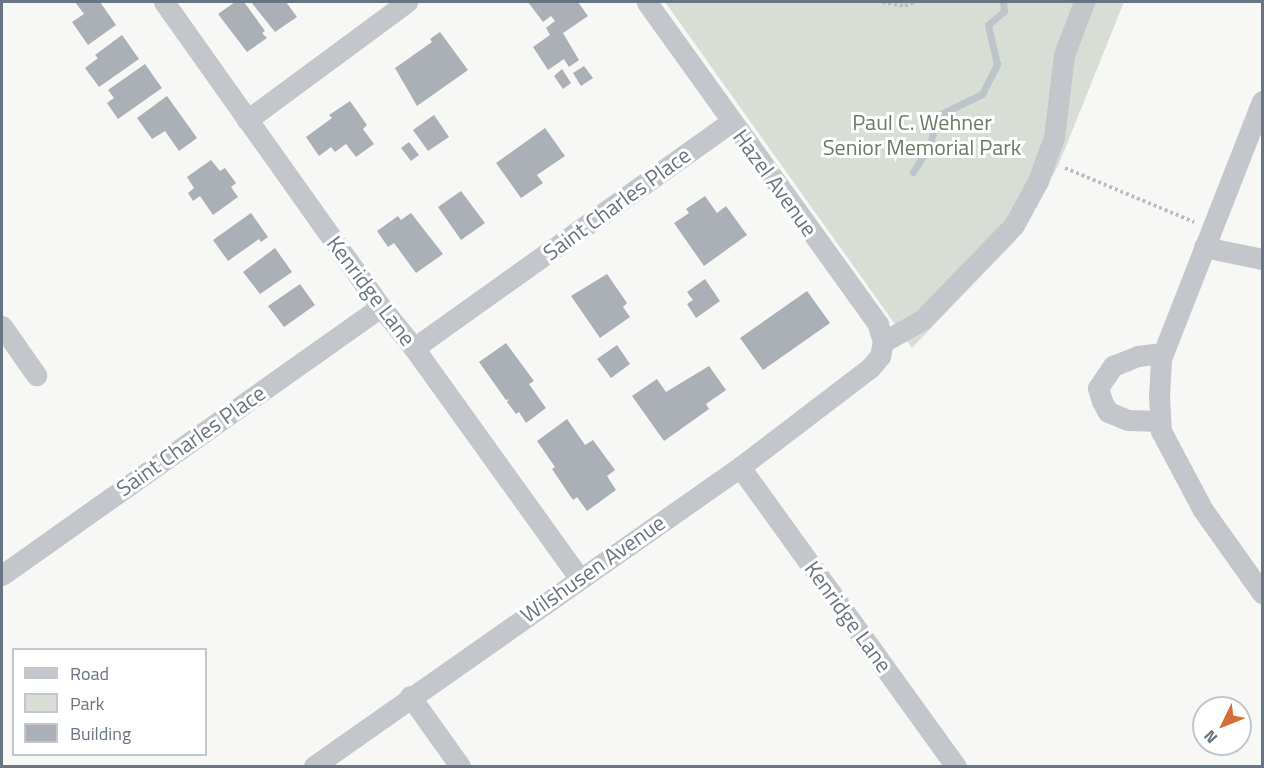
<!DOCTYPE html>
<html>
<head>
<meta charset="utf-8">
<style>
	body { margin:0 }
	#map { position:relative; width:1264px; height:768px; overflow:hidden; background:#f7f7f5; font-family:"Titillium Web",sans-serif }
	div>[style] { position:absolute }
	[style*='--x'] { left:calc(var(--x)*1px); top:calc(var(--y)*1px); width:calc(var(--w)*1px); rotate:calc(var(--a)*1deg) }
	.green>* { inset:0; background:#d8ded6 }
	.stream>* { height:7px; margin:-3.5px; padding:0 3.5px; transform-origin:3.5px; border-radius:3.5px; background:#bdc5cb }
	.building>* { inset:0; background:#abb0b7 }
	.path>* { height:4px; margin-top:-2px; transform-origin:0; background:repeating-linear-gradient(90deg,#bbbdc0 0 3px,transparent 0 6px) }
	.street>* { height:21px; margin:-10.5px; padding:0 10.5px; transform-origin:10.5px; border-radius:10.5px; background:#c3c6ca }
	span { translate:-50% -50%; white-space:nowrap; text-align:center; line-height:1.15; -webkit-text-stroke:6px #fff; paint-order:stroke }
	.park-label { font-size:22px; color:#697b67 }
	.street-label { font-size:22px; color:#697483 }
	.frame { position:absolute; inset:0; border:3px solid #697483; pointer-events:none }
	.legend { position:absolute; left:12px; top:648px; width:195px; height:108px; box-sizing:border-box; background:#fff; border:2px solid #c3c7cd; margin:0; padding:8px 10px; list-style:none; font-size:18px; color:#697483 }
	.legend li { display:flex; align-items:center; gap:12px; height:30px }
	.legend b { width:30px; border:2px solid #c3c7cd }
	.north { position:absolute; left:1192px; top:696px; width:60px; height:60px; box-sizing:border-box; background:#fff; border:2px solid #c3c7cd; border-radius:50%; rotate:227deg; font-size:16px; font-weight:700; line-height:24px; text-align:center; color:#697483 }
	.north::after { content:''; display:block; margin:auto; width:21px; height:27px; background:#d46e38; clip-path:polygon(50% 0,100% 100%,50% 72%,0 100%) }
</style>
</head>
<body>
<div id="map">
	<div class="green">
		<i style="clip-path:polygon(665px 2px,1124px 2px,1058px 166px,1015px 241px,912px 348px)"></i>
	</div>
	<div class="stream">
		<i style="--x:913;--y:172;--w:32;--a:-58"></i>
		<i style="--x:930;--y:145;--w:30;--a:-76"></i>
		<i style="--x:937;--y:116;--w:50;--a:-26.1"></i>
		<i style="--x:982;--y:94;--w:34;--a:-63"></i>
		<i style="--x:997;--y:64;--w:40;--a:-103"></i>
		<i style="--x:988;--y:25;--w:21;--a:-41"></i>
		<i style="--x:1004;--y:11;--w:9;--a:-96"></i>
	</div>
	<div class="building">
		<i style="clip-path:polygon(75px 2px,100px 2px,116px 25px,88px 45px,72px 22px,84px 14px)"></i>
		<i style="clip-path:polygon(235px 2px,244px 2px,265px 31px,262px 33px,267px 38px,247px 52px,218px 14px)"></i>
		<i style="clip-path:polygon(251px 2px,286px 2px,297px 17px,275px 32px)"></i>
		<i style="clip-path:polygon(528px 2px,578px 2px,588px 16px,563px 33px,579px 60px,569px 67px,564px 59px,548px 70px,533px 47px,550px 35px,546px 28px,555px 21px,551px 16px,543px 22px)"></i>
		<i style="clip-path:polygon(440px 32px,468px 70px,417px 106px,395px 68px,432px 42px,430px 39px)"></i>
		<i style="clip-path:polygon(122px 35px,139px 59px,99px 87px,85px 68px,98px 58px,95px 55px)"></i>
		<i style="clip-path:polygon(145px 64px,162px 88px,118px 119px,107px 103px,114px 98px,108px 90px)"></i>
		<i style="clip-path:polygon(584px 66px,593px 78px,581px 86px,573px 73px)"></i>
		<i style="clip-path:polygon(562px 69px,571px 83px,563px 89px,554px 76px)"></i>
		<i style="clip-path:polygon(167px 96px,197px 138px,179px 151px,165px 131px,152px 139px,137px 118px)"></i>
		<i style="clip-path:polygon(350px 101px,367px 125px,363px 129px,374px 144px,356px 157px,346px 144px,335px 152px,331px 147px,319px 156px,306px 137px,332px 118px,329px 115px)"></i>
		<i style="clip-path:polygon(434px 115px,449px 137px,428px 151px,413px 130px)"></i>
		<i style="clip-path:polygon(545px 128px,565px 156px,537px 175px,543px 183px,521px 198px,496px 163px)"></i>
		<i style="clip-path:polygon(409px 142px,419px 155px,411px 161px,401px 148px)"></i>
		<i style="clip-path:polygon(211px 160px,220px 171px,225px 168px,236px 183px,231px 187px,238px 197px,213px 215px,200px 196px,193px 201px,188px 193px,194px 188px,187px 177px)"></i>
		<i style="clip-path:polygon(461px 191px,485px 223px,461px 240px,438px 207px)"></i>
		<i style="clip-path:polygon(705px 196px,717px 213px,726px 206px,747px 235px,704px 266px,674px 223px,689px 213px,686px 209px)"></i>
		<i style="clip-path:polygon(251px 213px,268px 237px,261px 242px,259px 239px,228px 261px,213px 240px)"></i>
		<i style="clip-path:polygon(411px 213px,443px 254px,416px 273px,394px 243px,388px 247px,377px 231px,398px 216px,401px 220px)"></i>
		<i style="clip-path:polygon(275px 248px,292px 272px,260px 294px,243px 272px)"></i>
		<i style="clip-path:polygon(607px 274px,627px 303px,623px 307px,630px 317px,600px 338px,571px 296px)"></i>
		<i style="clip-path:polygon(705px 279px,720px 301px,696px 318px,687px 304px,693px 300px,687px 292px)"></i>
		<i style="clip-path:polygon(300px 284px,315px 305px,284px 327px,268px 306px)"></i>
		<i style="clip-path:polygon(807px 291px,830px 323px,763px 370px,740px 338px)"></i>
		<i style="clip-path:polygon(506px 343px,534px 381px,529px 384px,546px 408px,526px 423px,519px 412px,516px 414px,507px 402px,509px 399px,506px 400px,479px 362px)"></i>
		<i style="clip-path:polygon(617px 345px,630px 364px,611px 378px,597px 359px)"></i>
		<i style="clip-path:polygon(709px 366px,726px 390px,706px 404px,709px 409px,664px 441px,632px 396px,657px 379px,666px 392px)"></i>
		<i style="clip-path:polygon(567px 419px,585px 445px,593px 440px,615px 470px,607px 476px,616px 490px,587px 511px,577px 497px,573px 500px,552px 469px,555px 467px,537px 441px)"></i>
	</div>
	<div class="path">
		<i style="--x:882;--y:2;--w:23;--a:10"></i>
		<i style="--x:905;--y:6;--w:10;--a:-24"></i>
		<i style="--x:1065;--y:168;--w:140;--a:22.7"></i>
	</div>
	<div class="street">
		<i style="--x:164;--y:2;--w:374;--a:54.6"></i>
		<i style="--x:381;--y:307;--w:53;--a:51.2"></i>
		<i style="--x:414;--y:348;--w:284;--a:54.3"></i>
		<i style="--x:1262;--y:101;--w:277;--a:111.4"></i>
		<i style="--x:1161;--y:359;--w:36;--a:93"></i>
		<i style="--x:1159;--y:395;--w:36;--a:87"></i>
		<i style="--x:1161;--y:431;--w:89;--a:62"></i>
		<i style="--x:1203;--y:510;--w:102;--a:54.6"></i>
		<i style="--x:247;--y:120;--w:199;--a:-36.4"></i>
		<i style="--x:1204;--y:247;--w:59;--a:11.7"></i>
		<i style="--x:2;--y:326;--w:60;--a:55.2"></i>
		<i style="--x:883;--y:342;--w:45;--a:-29.4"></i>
		<i style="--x:922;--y:320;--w:132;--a:-45.9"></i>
		<i style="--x:1014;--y:225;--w:50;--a:-61.4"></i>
		<i style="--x:1038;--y:181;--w:47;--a:-70"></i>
		<i style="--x:1054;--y:137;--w:83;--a:-83"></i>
		<i style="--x:1064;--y:55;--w:57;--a:-69.3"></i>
		<i style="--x:414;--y:348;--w:389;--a:-35.5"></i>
		<i style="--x:1160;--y:421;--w:32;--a:-178"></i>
		<i style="--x:1128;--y:420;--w:22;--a:-158"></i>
		<i style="--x:1108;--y:412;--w:13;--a:-119"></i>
		<i style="--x:1102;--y:401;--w:14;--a:-107"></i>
		<i style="--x:1098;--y:388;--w:27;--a:-56"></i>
		<i style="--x:1113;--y:366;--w:27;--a:-22"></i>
		<i style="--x:1138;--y:356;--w:25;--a:-7"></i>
		<i style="--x:740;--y:467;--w:369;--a:54.2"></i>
		<i style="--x:2;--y:575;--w:464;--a:-35.3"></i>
		<i style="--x:410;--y:696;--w:86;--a:54.5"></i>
		<i style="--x:314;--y:766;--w:520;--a:-35.06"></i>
		<i style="--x:740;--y:467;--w:163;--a:-37.3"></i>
		<i style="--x:870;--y:368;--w:16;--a:-50"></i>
		<i style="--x:880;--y:356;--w:14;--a:-78"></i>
		<i style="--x:883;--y:342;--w:19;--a:-106"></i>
		<i style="--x:878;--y:324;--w:396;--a:-125.7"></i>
	</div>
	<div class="park-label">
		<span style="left:922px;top:135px">Paul C. Wehner<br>Senior Memorial Park</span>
	</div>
	<div class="street-label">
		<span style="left:775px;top:183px;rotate:54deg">Hazel Avenue</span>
		<span style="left:617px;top:204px;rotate:-36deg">Saint Charles Place</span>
		<span style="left:371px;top:291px;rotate:53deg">Kenridge Lane</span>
		<span style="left:191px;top:441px;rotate:-35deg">Saint Charles Place</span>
		<span style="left:593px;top:569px;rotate:-35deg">Wilshusen Avenue</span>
		<span style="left:848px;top:617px;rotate:54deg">Kenridge Lane</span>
	</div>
	<div class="frame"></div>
	<ul class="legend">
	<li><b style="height:8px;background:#c3c6ca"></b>Road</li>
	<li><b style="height:16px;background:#d8ded6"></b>Park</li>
	<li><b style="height:16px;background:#abb0b7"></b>Building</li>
	</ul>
	<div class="north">N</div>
</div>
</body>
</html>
